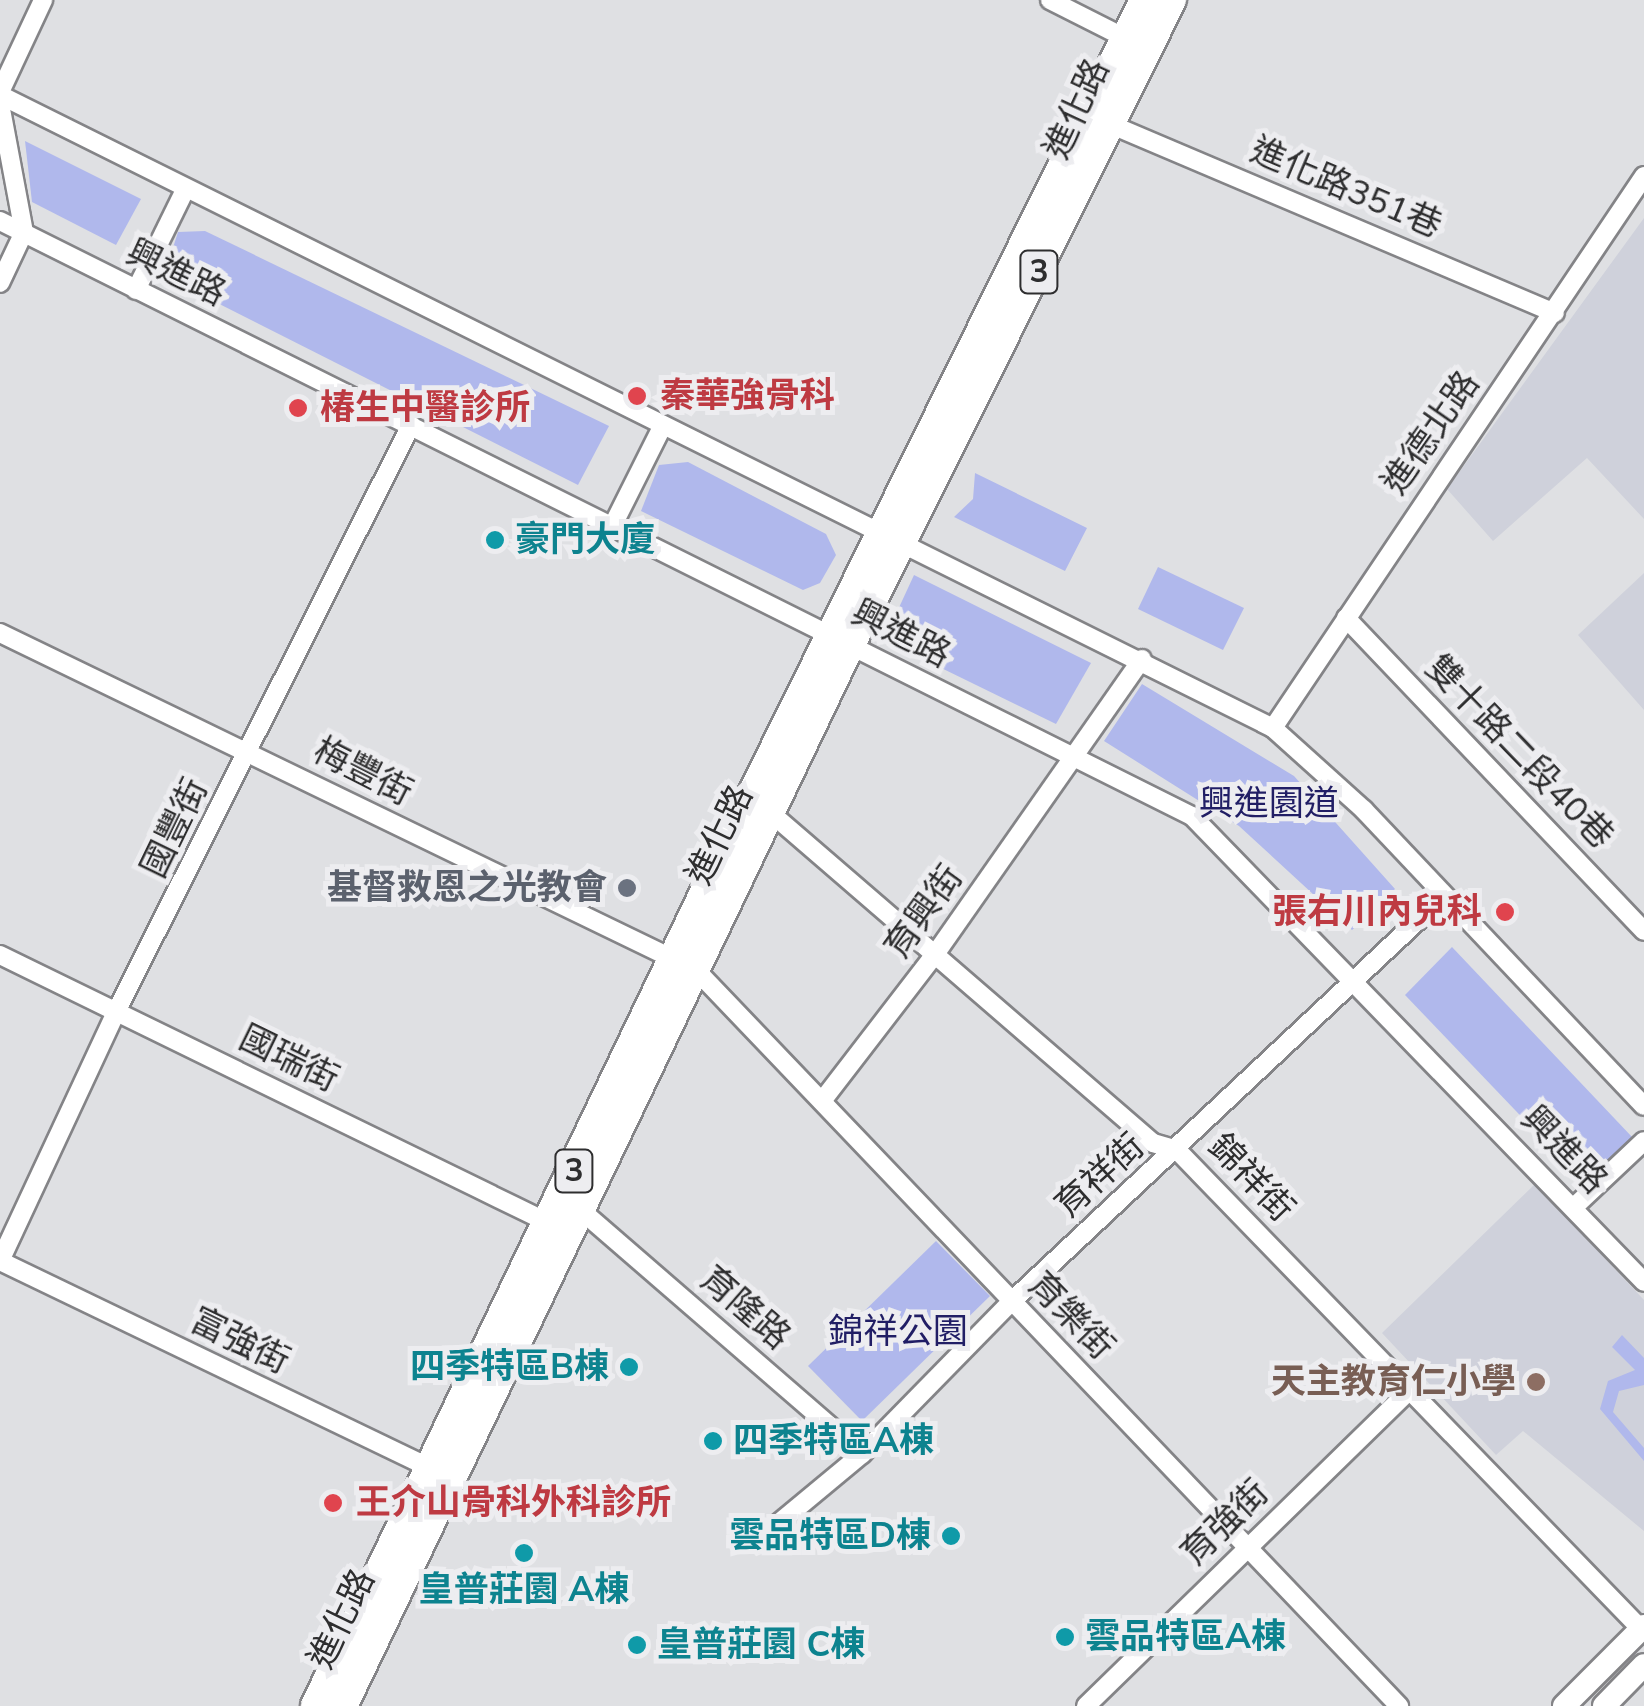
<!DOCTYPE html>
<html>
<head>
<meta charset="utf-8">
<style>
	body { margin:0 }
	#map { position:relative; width:1644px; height:1706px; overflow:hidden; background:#dfe0e3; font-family:"Nunito Sans","Noto Sans TC",sans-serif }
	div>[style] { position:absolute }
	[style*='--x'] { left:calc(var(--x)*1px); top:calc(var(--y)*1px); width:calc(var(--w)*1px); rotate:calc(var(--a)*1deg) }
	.built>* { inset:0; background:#cfd1db }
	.green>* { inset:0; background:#b0b8ec }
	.roads { filter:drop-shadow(2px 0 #848487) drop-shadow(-2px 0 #848487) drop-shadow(0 2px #848487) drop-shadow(0 -2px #848487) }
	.minor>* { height:18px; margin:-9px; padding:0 9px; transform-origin:9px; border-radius:9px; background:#fff }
	.tertiary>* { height:22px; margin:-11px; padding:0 11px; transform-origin:11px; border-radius:11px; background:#fff }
	.primary>* { height:30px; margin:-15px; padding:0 15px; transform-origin:15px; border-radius:15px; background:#fff }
	.dots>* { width:28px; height:28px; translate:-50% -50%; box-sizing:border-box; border:5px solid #ededf0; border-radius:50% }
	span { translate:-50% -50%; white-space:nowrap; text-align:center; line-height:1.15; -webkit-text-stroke:10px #ededf0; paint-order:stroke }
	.shield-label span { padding:2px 8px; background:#ededf0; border:2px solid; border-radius:8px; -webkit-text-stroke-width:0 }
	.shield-label { font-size:32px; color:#2e2e2f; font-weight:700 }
	.street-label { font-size:35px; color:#2e2e2f }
	.health-label { font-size:35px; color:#be3a42; font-weight:700 }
	.left { translate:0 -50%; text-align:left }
	.right { translate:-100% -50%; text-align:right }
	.culture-label { font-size:35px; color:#0d838f; font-weight:700 }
	.park-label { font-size:35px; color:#211e65 }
	.worship-label { font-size:35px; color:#5b616d; font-weight:700 }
	.education-label { font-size:35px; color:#785e54; font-weight:700 }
</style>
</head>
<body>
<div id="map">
	<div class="built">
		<i style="clip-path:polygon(1644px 218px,1644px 519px,1587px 458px,1493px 541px,1447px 489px)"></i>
		<i style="clip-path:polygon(1644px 573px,1644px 710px,1578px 635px)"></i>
		<i style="clip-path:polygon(1535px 1184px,1644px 1300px,1644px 1531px,1523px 1431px,1496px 1455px,1382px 1333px)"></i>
	</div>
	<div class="green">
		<i style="clip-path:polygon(25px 141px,141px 199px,116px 245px,32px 202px)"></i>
		<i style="clip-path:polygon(205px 231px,609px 426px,578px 485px,164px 276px,178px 232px)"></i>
		<i style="clip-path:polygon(688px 462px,826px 534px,836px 555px,820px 583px,803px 590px,641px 511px,659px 465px)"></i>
		<i style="clip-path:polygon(975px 473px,1087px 528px,1065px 571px,954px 517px,973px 499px)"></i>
		<i style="clip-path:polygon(1158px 567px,1244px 608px,1223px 650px,1138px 609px)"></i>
		<i style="clip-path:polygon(914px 575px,1091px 663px,1056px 724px,884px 640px)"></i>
		<i style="clip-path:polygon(1142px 684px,1294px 776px,1395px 889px,1352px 930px,1239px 826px,1104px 741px)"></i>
		<i style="clip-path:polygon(1452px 947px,1633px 1138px,1585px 1183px,1405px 995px)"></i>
		<i style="clip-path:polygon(936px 1241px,990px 1296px,862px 1421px,808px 1366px)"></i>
		<i style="clip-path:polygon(1622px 1335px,1644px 1358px,1644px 1385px,1619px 1391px,1613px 1412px,1644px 1448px,1644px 1461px,1600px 1409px,1608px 1381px,1635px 1370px,1612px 1347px)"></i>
	</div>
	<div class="roads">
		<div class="minor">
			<i style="--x:1050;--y:0;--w:93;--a:26.8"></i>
			<i style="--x:0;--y:92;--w:102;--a:-64.9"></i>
			<i style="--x:0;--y:95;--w:1422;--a:26.44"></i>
			<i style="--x:1273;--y:728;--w:122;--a:42"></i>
			<i style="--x:1364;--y:810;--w:407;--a:46.6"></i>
			<i style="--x:0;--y:104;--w:130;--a:79.4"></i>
			<i style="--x:24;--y:232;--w:56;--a:115.2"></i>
			<i style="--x:1112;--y:125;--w:481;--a:23"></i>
			<i style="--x:0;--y:221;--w:1332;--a:26.53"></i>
			<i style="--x:1192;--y:816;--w:649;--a:45.87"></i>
			<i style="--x:136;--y:290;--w:111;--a:-63.9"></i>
			<i style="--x:612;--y:527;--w:112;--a:-63.4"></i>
			<i style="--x:1346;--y:618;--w:432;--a:46.4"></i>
			<i style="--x:0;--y:633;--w:773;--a:25.84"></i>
			<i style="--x:696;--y:970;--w:1018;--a:46.31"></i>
			<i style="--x:1273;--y:728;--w:665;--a:-56.09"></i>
			<i style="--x:772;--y:814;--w:503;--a:40.81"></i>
			<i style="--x:1153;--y:1143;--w:25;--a:16"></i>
			<i style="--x:1177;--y:1150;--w:671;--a:45.91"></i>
			<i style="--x:0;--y:955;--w:611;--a:26.02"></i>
			<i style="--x:822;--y:1101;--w:187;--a:-52.4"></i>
			<i style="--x:936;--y:953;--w:359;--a:-55"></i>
			<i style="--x:1574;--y:1207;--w:96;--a:-43.3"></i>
			<i style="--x:583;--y:1212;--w:369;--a:40.9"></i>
			<i style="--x:0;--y:1261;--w:277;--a:-65"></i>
			<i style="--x:117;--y:1010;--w:655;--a:-63.32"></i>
			<i style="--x:0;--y:1261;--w:486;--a:25.7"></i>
			<i style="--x:756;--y:1542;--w:138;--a:-39.7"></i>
			<i style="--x:862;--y:1454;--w:214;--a:-45.6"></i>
			<i style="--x:1012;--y:1301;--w:591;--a:-43.15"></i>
			<i style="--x:1086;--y:1706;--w:454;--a:-44.3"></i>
		</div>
		<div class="tertiary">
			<i style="--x:1564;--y:1706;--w:113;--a:-45"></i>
			<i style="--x:1604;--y:1706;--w:57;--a:-45.7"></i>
		</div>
		<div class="primary">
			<i style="--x:316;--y:1706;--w:973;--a:-64.44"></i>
			<i style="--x:736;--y:828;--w:924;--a:-63.71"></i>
			<i style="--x:342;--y:1706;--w:1177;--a:-64.44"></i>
			<i style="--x:850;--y:644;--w:720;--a:-63.51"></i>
		</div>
	</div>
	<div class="dots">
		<i style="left:637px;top:396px;background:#e0444e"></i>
		<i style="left:298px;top:408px;background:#e0444e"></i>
		<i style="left:495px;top:540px;background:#0f9aa8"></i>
		<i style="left:627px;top:888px;background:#6b7280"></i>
		<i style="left:1505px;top:912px;background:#e0444e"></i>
		<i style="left:629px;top:1367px;background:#0f9aa8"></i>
		<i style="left:1536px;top:1382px;background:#8d6e63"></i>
		<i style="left:713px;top:1441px;background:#0f9aa8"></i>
		<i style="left:333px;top:1503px;background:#e0444e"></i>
		<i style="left:951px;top:1536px;background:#0f9aa8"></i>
		<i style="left:524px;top:1553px;background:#0f9aa8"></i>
		<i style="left:1065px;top:1637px;background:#0f9aa8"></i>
		<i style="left:637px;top:1645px;background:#0f9aa8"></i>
	</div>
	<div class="shield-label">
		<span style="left:1039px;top:272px">3</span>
		<span style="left:574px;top:1171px">3</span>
	</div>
	<div class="street-label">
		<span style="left:1077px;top:109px;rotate:-65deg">進化路</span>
		<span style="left:1346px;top:188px;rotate:23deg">進化路351巷</span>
		<span style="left:176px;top:273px;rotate:26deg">興進路</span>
		<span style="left:1431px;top:433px;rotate:-55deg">進德北路</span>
		<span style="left:901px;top:634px;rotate:27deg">興進路</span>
		<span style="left:1519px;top:752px;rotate:46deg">雙十路二段40巷</span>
		<span style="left:363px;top:772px;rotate:27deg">梅豐街</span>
		<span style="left:175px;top:828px;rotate:-64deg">國豐街</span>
		<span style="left:720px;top:835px;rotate:-64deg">進化路</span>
		<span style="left:924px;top:912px;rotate:-54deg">育興街</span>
		<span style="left:289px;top:1059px;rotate:26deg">國瑞街</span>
		<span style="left:1564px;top:1150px;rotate:46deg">興進路</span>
		<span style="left:1100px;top:1176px;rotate:-42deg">育祥街</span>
		<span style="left:1251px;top:1178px;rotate:46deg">錦祥街</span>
		<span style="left:745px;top:1308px;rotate:41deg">育隆路</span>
		<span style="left:1071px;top:1316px;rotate:46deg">育樂街</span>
		<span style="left:240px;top:1341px;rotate:26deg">富強街</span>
		<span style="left:1225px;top:1523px;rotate:-44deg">育強街</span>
		<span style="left:342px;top:1619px;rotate:-64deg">進化路</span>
	</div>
	<div class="health-label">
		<span class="left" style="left:660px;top:396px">秦華強骨科</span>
		<span class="left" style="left:320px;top:408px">椿生中醫診所</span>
		<span class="right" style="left:1482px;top:912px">張右川內兒科</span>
		<span class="left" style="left:356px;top:1503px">王介山骨科外科診所</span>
	</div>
	<div class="culture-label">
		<span class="left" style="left:515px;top:540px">豪門大廈</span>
		<span class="right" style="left:609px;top:1367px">四季特區B棟</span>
		<span class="left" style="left:733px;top:1441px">四季特區A棟</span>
		<span class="right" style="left:931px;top:1536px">雲品特區D棟</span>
		<span style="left:524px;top:1590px">皇普莊園 A棟</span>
		<span class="left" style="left:1085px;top:1637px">雲品特區A棟</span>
		<span class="left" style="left:657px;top:1645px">皇普莊園 C棟</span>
	</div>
	<div class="park-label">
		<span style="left:1269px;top:804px">興進園道</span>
		<span style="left:898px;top:1332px">錦祥公園</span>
	</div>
	<div class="worship-label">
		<span class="right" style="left:607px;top:888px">基督救恩之光教會</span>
	</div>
	<div class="education-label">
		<span class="right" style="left:1516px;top:1382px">天主教育仁小學</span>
	</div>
</div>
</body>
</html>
